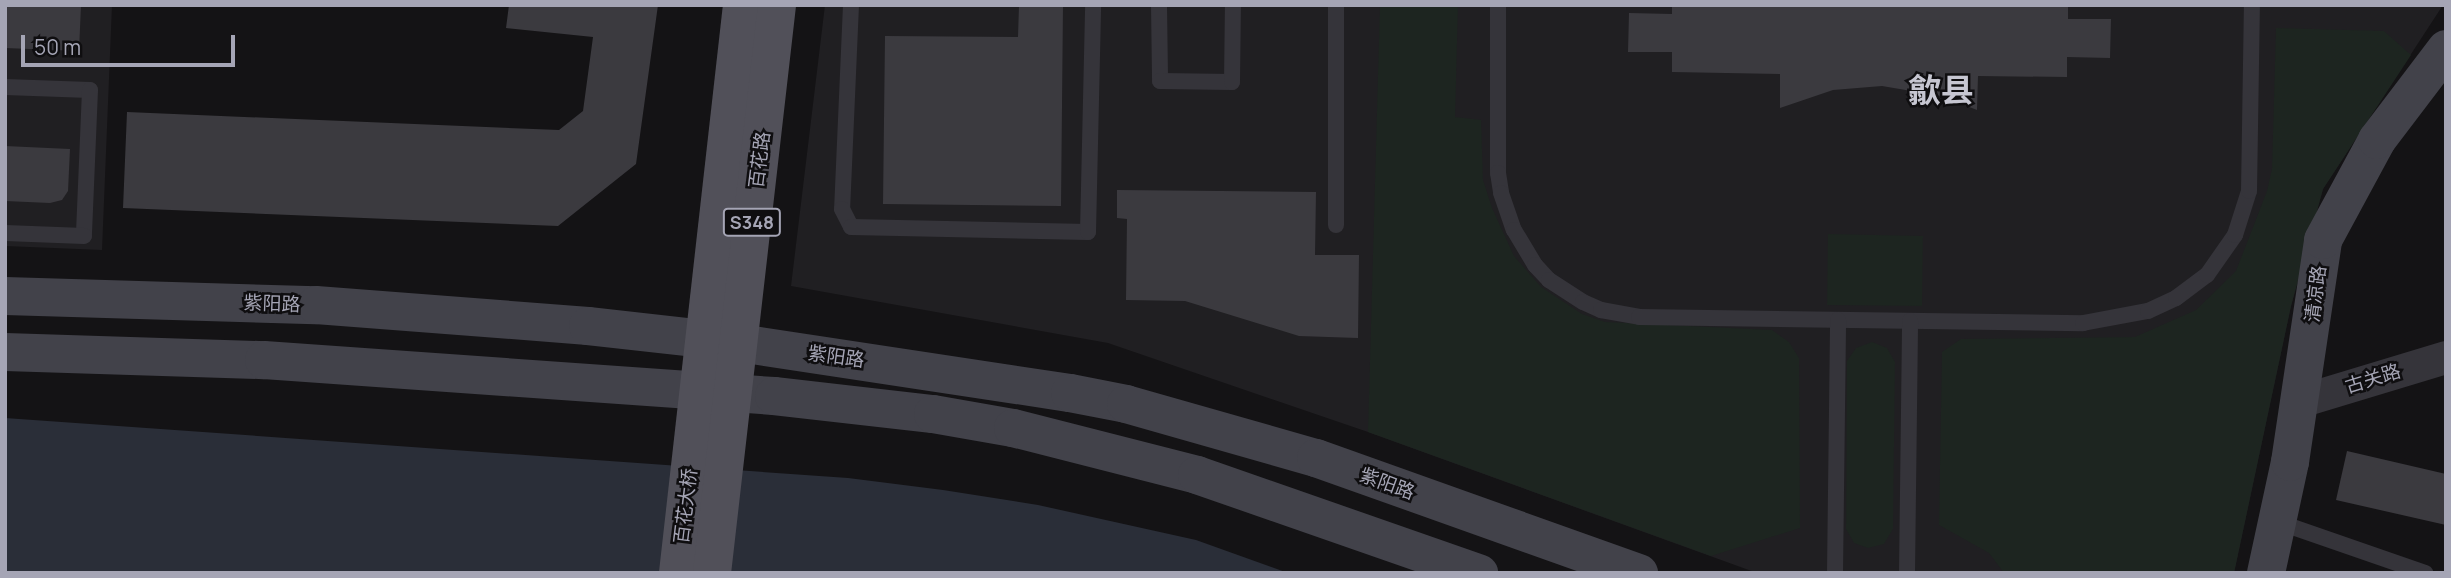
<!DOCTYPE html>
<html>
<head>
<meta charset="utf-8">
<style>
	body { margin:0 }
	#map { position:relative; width:2451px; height:578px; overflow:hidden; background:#141315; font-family:Manrope,"Noto Sans SC",sans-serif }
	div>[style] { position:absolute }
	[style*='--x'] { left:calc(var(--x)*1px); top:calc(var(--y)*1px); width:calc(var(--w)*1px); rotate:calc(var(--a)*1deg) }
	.built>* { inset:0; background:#201f22 }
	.green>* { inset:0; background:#1d2520 }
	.water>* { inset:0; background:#2a2e38 }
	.building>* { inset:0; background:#3b3a3f }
	.lane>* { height:16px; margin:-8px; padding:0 8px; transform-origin:8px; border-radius:8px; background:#35343a }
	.street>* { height:33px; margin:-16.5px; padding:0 16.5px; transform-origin:16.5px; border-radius:16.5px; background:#35343a }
	.secondary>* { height:38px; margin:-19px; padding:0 19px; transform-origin:19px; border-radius:19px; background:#42424a }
	.primary>* { height:38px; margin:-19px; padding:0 19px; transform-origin:19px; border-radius:19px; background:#515059 }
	span { translate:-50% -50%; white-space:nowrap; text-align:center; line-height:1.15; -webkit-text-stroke:5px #0f0e10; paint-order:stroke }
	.shield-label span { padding:2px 5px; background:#0f0e10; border:2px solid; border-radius:5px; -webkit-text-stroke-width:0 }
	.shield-label { font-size:18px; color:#a5a5b5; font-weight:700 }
	.street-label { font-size:19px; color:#a5a5b5 }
	.town-label { font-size:33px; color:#c6c6d1; font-weight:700 }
	.frame { position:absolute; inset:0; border:7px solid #a5a5b5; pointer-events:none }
	.scale { position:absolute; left:21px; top:35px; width:214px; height:32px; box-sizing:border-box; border:4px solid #a5a5b5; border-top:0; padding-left:9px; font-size:21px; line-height:24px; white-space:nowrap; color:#a5a5b5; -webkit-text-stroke:5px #0f0e10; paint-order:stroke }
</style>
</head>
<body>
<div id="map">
	<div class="built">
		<i style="clip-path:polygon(5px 5px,112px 5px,102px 250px,5px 246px)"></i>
		<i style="clip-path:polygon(825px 5px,2443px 5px,2323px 189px,2291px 306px,2234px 573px,1757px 573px,1368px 432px,1108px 343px,791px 286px)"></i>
	</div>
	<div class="green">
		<i style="clip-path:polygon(1380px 5px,1458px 5px,1455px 117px,1481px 120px,1483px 180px,1492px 208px,1514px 256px,1541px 287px,1582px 314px,1605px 322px,1772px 330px,1789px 342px,1799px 358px,1800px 528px,1711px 556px,1368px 432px)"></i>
		<i style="clip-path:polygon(2276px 28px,2384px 31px,2411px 55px,2323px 189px,2291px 306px,2234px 573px,2004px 573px,1989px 553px,1939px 525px,1942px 352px,1961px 339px,2135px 337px,2196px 310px,2236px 271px,2267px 191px,2272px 169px)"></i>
		<i style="clip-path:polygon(1828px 234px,1923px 236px,1922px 306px,1827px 305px)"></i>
		<i style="clip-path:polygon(1872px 342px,1887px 348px,1895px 362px,1893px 529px,1884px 544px,1868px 548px,1854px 543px,1846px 529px,1847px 361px,1856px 348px)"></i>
	</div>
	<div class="water">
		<i style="clip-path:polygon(5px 418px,848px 478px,943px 490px,1038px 505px,1196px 540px,1288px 573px,5px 573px)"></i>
	</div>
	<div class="building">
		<i style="clip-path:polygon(5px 5px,81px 5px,79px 51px,5px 48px)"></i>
		<i style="clip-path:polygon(509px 5px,658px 5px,636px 164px,558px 226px,123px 208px,127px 112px,559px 130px,583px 111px,593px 37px,506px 28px)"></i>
		<i style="clip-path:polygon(1019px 5px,1063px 5px,1061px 206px,883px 204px,885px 36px,1018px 37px)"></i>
		<i style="clip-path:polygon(1672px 5px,2068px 5px,2068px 19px,2111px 19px,2110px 58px,2067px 57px,2067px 77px,1978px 76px,1977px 110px,1941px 96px,1882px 86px,1833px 90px,1780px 108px,1780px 74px,1672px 72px,1672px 52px,1628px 52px,1629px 13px,1672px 14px)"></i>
		<i style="clip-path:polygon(5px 146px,70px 149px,68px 191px,62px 200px,50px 203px,5px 201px)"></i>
		<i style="clip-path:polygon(1117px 190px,1316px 192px,1315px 255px,1359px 255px,1358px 338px,1299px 336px,1185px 301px,1126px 300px,1127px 219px,1117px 218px)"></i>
		<i style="clip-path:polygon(2347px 451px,2446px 474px,2446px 525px,2336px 500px)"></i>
	</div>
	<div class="lane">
		<i style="--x:851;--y:5;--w:204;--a:92.5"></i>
		<i style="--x:842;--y:209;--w:20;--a:63"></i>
		<i style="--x:851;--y:227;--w:237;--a:1.2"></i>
		<i style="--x:1088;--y:232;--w:227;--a:-88.7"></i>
		<i style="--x:1159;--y:5;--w:76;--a:89.2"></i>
		<i style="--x:1160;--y:81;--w:72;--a:0.8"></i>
		<i style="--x:1232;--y:82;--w:77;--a:-89.3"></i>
		<i style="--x:1336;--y:5;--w:220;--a:90"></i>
		<i style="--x:1498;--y:5;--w:168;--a:90"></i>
		<i style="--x:1498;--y:173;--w:20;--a:81"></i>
		<i style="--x:1501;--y:193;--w:39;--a:71"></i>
		<i style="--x:1514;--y:230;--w:41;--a:59"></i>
		<i style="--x:1535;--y:265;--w:21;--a:47"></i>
		<i style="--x:1549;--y:280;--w:40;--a:32.9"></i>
		<i style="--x:1583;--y:302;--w:20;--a:24"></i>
		<i style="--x:1601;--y:310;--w:39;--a:10"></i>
		<i style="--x:1639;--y:317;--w:444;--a:0.8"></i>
		<i style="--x:2083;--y:323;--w:66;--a:-10.5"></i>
		<i style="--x:2148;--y:311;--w:31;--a:-25"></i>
		<i style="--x:2176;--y:298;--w:39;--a:-37"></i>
		<i style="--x:2207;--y:275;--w:49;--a:-55"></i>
		<i style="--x:2235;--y:235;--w:46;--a:-72.3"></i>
		<i style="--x:2249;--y:191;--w:186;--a:-89.1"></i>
		<i style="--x:5;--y:87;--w:85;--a:2"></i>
		<i style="--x:90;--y:90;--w:146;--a:92.4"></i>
		<i style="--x:84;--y:236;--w:79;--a:-177.8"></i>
		<i style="--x:2278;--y:522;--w:156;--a:19.1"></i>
		<i style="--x:1835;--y:573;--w:253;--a:-89.3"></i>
		<i style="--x:1907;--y:573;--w:252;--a:-89.3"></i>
	</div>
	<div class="street">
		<i style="--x:2300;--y:401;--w:152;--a:-16.8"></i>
	</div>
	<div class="secondary">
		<i style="--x:5;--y:296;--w:311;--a:1.7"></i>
		<i style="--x:316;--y:305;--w:273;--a:4.4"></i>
		<i style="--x:588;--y:326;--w:152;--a:6.4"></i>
		<i style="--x:739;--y:343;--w:335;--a:8.6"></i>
		<i style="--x:1070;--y:393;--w:57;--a:11.1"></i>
		<i style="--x:1126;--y:404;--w:198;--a:15.9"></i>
		<i style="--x:1316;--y:458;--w:343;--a:19.6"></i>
		<i style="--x:5;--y:352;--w:259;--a:1.8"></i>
		<i style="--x:264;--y:360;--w:511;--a:4.04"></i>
		<i style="--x:774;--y:396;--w:160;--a:6.5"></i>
		<i style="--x:933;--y:414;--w:81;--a:9.9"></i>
		<i style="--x:1013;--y:428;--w:190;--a:14.3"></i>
		<i style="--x:1197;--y:475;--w:299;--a:19.2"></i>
		<i style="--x:2266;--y:573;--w:114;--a:-77.8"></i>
		<i style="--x:2290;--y:462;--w:224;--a:-81.5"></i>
		<i style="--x:2323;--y:240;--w:114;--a:-61.6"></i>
		<i style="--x:2377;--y:140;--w:114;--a:-52.8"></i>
	</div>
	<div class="primary">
		<i style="--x:678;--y:573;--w:572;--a:-83.57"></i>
		<i style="--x:712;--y:573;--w:572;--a:-83.47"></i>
	</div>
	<div class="shield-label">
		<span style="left:752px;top:222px">S348</span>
	</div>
	<div class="street-label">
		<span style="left:760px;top:160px;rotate:-83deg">百花路</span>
		<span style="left:2316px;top:294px;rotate:-83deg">清凉路</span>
		<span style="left:272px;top:304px;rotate:2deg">紫阳路</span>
		<span style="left:836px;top:357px;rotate:8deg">紫阳路</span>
		<span style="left:2373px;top:379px;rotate:-17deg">古关路</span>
		<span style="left:1387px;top:484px;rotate:20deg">紫阳路</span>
		<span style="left:686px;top:506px;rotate:-83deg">百花大桥</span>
	</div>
	<div class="town-label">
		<span style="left:1941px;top:90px">歙县</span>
	</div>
	<div class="frame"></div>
	<div class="scale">50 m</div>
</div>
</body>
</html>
